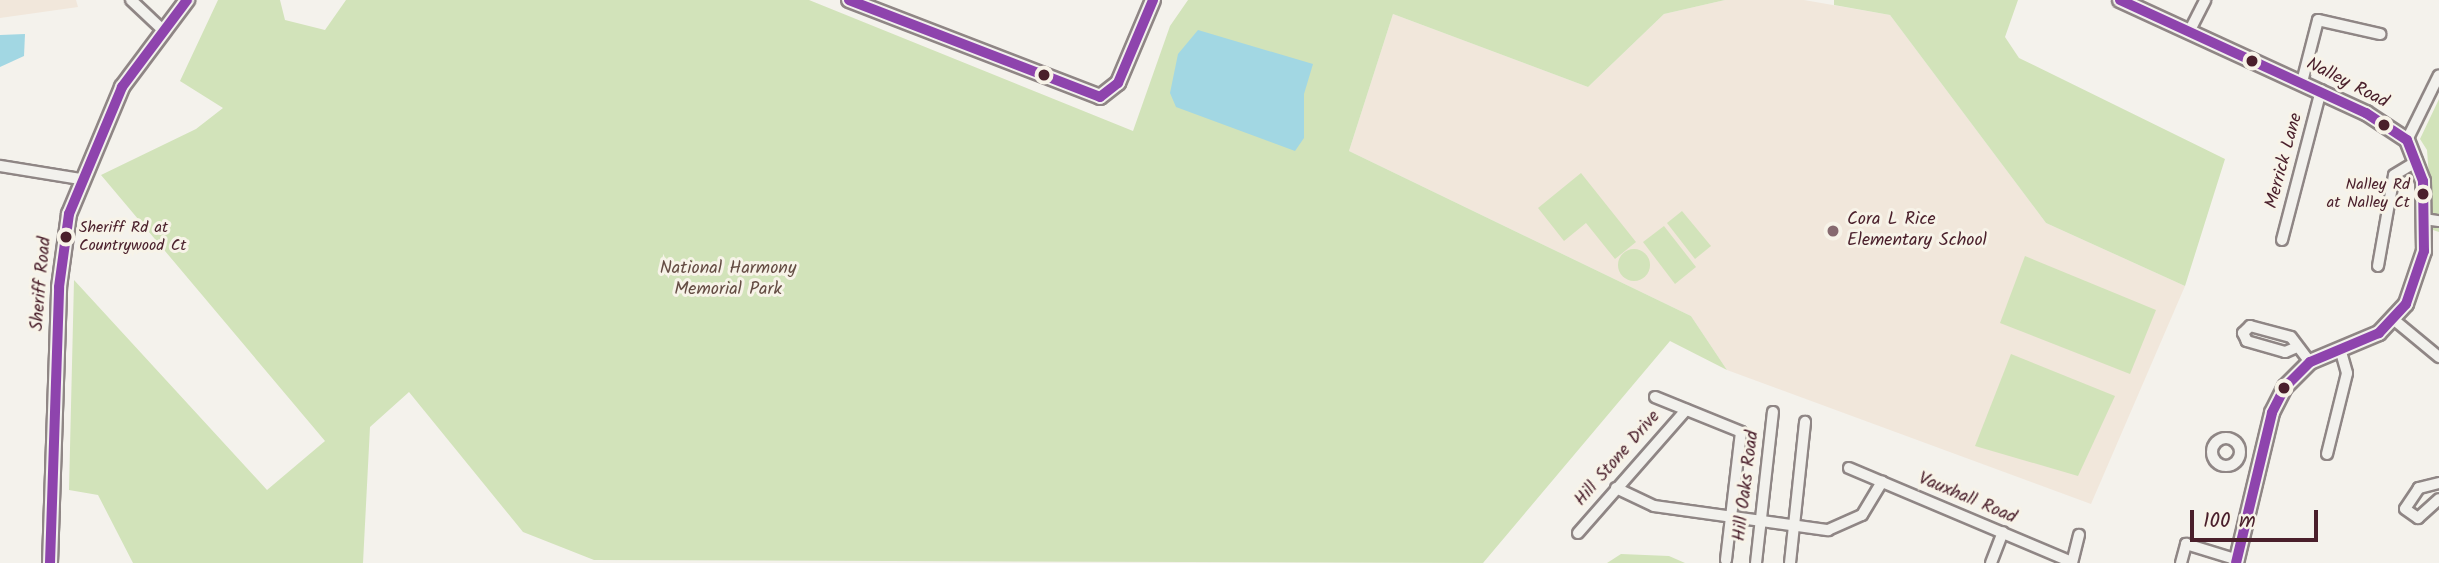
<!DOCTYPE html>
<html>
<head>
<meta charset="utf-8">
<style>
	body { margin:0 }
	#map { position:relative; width:2439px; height:563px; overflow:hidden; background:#f4f2ec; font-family:Kalam,sans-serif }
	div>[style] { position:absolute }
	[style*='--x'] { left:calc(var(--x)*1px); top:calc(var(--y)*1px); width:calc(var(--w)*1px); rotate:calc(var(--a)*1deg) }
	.built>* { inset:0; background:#f1e7db }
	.green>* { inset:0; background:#d2e3ba }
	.round { border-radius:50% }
	.water>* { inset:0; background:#a2d7e3 }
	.roads { filter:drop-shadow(2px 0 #8f8685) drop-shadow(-2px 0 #8f8685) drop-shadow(0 2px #8f8685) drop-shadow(0 -2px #8f8685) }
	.street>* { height:10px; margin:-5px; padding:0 5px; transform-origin:5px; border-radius:5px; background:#f2f1ed }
	.street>.ring { margin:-5px; padding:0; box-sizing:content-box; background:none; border:10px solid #f2f1ed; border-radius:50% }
	.secondary>* { height:14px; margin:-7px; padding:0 7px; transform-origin:7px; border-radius:7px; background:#f2f1ed }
	.bus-1>* { height:10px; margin:-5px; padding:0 5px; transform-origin:5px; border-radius:5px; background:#8e44ad }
	.dots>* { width:19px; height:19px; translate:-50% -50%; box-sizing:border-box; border:4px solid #f7f3e8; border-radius:50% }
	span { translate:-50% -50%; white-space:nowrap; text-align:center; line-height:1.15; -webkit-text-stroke:6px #f7f3e8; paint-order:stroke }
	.bus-label { font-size:16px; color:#4a1f2b }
	.right { translate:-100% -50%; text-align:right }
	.left { translate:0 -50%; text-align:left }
	.street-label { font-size:18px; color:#4a1f2b }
	.poi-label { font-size:18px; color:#4a1f2b }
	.park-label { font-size:18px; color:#654d44 }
	.scale { position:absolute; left:2190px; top:510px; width:128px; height:32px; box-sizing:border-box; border:4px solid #4a1f2b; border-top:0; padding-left:9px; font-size:21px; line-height:24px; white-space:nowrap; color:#4a1f2b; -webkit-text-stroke:5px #f7f3e8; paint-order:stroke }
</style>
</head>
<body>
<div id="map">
	<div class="built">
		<i style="clip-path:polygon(0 0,76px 0,78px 7px,0 18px)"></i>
		<i style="clip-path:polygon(1725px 0,1804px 0,1890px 15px,2046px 223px,2185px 286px,2091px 504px,1727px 370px,1691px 316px,1349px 151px,1393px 14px,1588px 87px,1664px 14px)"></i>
	</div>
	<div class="green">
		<i style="clip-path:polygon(218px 0,280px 0,285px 20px,325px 30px,346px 0,809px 0,1133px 131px,1170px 26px,1188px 0,1725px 0,1664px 14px,1588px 87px,1393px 14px,1349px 151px,1691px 316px,1727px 370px,1670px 341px,1483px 563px,594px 560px,523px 532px,409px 392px,370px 427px,363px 563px,133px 563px,98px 495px,69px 490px,74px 280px,267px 490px,325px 441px,101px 175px,196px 129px,223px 108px,180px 81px)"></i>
		<i style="clip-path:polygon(1834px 0,2018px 0,2005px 37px,2019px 58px,2225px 159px,2185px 286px,2046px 223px,1890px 15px,1834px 5px)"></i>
		<i style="clip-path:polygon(2439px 99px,2439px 232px,2433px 230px,2427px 150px,2420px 139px)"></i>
		<i style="clip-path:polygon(1581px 173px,1636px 242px,1615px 259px,1586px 223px,1564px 241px,1538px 208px)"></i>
		<i style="clip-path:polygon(1682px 211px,1711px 246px,1695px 259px,1667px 223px)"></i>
		<i style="clip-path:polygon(1664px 226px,1696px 267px,1675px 284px,1643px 242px)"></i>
		<i class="round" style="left:1618px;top:249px;width:32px;height:32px"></i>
		<i style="clip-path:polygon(2025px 256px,2156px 310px,2130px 374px,2000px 323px)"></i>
		<i style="clip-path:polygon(2011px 354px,2115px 396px,2078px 476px,1975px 446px)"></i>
		<i style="clip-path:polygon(1621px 554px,1669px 556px,1685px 563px,1607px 563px)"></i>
	</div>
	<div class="water">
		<i style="clip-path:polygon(1198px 30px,1313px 64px,1304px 94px,1304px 138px,1295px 151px,1176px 107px,1170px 93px,1178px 54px)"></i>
		<i style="clip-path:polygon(25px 34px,24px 56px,0 67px,0 35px)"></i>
	</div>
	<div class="roads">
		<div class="street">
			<i style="--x:131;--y:0;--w:44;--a:43.2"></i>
			<i style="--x:2189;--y:32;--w:36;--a:-63"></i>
			<i style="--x:2302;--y:82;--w:64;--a:-75.5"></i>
			<i style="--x:2318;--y:20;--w:64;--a:12.7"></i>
			<i style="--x:2407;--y:140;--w:72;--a:-63.8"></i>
			<i style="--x:0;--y:166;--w:81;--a:9.2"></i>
			<i style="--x:2424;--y:219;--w:15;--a:8"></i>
			<i style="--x:2282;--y:240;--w:155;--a:-75.4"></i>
			<i style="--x:2378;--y:266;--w:92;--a:-80"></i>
			<i style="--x:2394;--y:175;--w:27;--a:-31"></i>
			<i style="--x:2393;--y:319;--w:60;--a:39.6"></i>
			<i style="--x:2297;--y:347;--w:13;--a:157"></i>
			<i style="--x:2285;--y:352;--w:40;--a:-164"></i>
			<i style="--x:2247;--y:341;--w:9;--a:-117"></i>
			<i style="--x:2243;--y:333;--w:10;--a:-45"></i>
			<i style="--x:2250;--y:326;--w:42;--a:15"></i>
			<i style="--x:2291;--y:337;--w:31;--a:53"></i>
			<i style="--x:1655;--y:397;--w:93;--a:22.1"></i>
			<i style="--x:1741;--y:432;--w:129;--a:96.7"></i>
			<i class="ring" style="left:2212px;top:438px;width:18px;height:18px"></i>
			<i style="--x:2327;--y:454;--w:83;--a:-76.1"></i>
			<i style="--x:2347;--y:373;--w:25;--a:-106"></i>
			<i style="--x:1849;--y:468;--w:242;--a:22.9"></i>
			<i style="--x:2439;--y:483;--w:21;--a:166"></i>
			<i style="--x:2419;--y:488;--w:25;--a:124"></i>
			<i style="--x:2405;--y:509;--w:16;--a:35"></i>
			<i style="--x:2418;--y:518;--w:28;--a:-42"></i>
			<i style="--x:1616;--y:488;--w:42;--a:25.3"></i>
			<i style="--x:1654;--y:506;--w:176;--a:7.9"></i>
			<i style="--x:1828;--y:530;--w:37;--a:-24"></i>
			<i style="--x:1862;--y:515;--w:39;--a:-59"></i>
			<i style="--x:1578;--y:533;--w:164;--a:-48.7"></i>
			<i style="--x:1756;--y:563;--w:152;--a:-83.6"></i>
			<i style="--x:1790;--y:563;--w:142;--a:-83.9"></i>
			<i style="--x:1991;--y:563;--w:33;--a:-69"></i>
			<i style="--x:2072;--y:563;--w:29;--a:-76"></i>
			<i style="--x:2181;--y:563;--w:20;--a:-75"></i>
			<i style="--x:2186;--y:544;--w:51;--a:17"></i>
		</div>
		<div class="secondary">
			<i style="--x:849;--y:0;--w:269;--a:21.1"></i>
			<i style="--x:1100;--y:97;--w:23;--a:-38"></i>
			<i style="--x:1118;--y:83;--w:90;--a:-67.1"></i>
			<i style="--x:2120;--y:0;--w:271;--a:24.7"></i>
			<i style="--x:2366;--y:113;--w:49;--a:33.4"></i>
			<i style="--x:2407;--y:140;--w:44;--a:68.7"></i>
			<i style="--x:2423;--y:181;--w:70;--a:89.2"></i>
			<i style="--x:2424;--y:251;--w:56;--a:108.8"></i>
			<i style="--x:2406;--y:304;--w:40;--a:133"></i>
			<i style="--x:2379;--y:333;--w:75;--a:157.2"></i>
			<i style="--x:2310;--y:362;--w:35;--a:135"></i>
			<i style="--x:2285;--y:387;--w:29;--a:117"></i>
			<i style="--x:2272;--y:413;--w:154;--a:103.5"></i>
			<i style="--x:50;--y:563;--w:276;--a:-88.1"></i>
			<i style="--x:59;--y:287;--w:74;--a:-82.2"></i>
			<i style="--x:69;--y:214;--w:138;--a:-67.3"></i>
			<i style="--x:122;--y:87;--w:109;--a:-53.2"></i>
		</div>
	</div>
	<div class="bus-1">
		<i style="--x:849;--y:0;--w:269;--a:21.1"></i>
		<i style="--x:1100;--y:97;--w:23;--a:-38"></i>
		<i style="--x:1118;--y:83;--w:90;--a:-67.1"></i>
		<i style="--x:2120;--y:0;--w:271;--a:24.7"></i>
		<i style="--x:2366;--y:113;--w:49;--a:33.4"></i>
		<i style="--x:2407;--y:140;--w:44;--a:68.7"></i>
		<i style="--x:2423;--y:181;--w:70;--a:89.2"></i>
		<i style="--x:2424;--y:251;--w:56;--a:108.8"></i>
		<i style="--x:2406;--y:304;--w:40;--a:133"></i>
		<i style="--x:2379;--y:333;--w:75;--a:157.2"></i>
		<i style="--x:2310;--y:362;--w:35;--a:135"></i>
		<i style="--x:2285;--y:387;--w:29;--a:117"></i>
		<i style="--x:2272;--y:413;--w:154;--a:103.5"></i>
		<i style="--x:50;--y:563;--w:276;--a:-88.1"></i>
		<i style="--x:59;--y:287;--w:74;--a:-82.2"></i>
		<i style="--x:69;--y:214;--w:138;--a:-67.3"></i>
		<i style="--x:122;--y:87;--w:109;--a:-53.2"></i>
	</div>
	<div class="dots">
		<i style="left:2252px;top:61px;background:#4a1f2b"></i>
		<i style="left:1044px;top:75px;background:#4a1f2b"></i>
		<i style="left:2384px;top:125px;background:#4a1f2b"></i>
		<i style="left:2423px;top:194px;background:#4a1f2b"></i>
		<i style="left:1833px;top:231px;background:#86696f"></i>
		<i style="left:66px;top:237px;background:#4a1f2b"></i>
		<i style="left:2284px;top:388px;background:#4a1f2b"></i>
	</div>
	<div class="bus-label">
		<span class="right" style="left:2410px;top:194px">Nalley Rd<br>at Nalley Ct</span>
		<span class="left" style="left:79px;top:237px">Sheriff Rd at<br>Countrywood Ct</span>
	</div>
	<div class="street-label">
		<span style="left:2347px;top:84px;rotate:27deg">Nalley Road</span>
		<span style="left:2285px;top:161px;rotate:-75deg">Merrick Lane</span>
		<span style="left:42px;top:284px;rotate:-85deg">Sheriff Road</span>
		<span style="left:1618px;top:459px;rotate:-49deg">Hill Stone Drive</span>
		<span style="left:1747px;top:486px;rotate:-83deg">Hill Oaks Road</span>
		<span style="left:1967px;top:499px;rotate:23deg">Vauxhall Road</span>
	</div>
	<div class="poi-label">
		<span class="left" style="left:1847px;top:231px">Cora L Rice<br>Elementary School</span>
	</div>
	<div class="park-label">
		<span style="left:728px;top:280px">National Harmony<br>Memorial Park</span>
	</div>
	<div class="scale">100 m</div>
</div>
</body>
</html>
